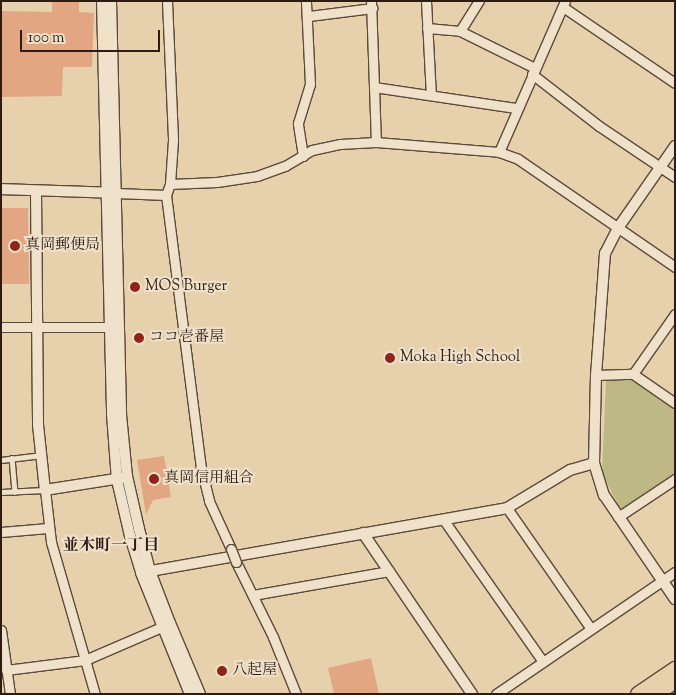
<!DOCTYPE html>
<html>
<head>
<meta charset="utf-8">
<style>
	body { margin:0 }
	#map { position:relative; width:676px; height:695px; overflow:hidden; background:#e7d1ad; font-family:"Sorts Mill Goudy","Noto Serif JP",serif }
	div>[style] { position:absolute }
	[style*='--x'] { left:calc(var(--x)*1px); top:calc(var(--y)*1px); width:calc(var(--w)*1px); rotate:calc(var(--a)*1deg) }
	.green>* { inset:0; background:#beb984 }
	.building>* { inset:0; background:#e2a782 }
	.roads { filter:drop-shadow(1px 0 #5c493a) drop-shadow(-1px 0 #5c493a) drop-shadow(0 1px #5c493a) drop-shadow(0 -1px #5c493a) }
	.service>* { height:4.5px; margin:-2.25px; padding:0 2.25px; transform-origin:2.25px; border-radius:2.25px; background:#efe1ca }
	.minor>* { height:9px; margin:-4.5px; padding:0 4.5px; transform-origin:4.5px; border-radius:4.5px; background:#efe1ca }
	.tertiary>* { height:10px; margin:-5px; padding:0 5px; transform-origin:5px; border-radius:5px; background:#efe1ca }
	.primary>* { height:14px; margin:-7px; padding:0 7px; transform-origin:7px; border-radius:7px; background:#e7d1ad }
	.bridges { filter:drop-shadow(1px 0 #5c493a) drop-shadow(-1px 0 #5c493a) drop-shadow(0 1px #5c493a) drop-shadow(0 -1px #5c493a) }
	.minor-bridge>* { height:9px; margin:-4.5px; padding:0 4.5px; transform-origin:4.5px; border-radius:4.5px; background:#efe1ca }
	.dots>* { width:14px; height:14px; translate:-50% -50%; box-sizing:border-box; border:2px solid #efe1ca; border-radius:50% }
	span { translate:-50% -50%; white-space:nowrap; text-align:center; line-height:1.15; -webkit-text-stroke:4px #efe1ca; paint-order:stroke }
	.poi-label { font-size:15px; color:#2d1c13 }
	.left { translate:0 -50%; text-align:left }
	.neighbourhood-label { font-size:16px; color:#2d1c13; font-weight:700 }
	.frame { position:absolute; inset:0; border:2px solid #2d1c13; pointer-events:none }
	.scale { position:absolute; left:20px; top:30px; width:140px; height:22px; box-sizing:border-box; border:2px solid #2d1c13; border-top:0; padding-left:6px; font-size:15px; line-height:18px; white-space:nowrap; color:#2d1c13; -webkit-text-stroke:4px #efe1ca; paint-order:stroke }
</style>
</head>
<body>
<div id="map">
	<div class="green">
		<i style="clip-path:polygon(611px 378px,631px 379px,675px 408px,675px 475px,625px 509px,619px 507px,602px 473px,606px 381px)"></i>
	</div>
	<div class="building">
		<i style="clip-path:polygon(52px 1px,79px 1px,79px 12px,94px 13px,92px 67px,63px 67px,62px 96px,1px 97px,1px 11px,52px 12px)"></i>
		<i style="clip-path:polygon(1px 208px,28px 208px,29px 284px,1px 284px)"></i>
		<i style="clip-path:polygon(164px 456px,171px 497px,153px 500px,146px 515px,137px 460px)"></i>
		<i style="clip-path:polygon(371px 658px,379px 694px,334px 694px,328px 668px)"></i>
	</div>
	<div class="roads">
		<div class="service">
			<i style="--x:12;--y:458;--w:34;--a:85"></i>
			<i style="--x:1;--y:460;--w:39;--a:-7"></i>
			<i style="--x:1;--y:492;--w:44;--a:-2.6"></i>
		</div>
		<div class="minor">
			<i style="--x:167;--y:1;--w:139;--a:87.5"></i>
			<i style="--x:173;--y:140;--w:44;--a:93.9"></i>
			<i style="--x:170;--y:184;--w:12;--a:110"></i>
			<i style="--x:166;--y:195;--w:275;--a:82.7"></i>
			<i style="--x:201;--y:468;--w:34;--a:76"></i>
			<i style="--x:209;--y:501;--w:53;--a:65.4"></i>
			<i style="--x:371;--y:1;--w:141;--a:88"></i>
			<i style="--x:426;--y:1;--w:94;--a:87"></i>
			<i style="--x:563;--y:7;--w:135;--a:34.2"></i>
			<i style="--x:309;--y:16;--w:64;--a:-7.2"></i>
			<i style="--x:427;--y:28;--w:33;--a:5"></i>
			<i style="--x:460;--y:31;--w:84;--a:26.3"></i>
			<i style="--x:460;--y:31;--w:36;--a:-58"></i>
			<i style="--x:532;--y:74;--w:85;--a:37.8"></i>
			<i style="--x:599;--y:126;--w:92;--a:33.9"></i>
			<i style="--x:374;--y:87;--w:145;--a:8.4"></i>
			<i style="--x:499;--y:152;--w:165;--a:-66.4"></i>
			<i style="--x:303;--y:156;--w:33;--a:-99"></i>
			<i style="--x:298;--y:123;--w:41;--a:-72.9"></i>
			<i style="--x:310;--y:84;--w:83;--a:-92.8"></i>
			<i style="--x:170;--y:184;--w:47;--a:-2.4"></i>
			<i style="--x:217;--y:182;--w:40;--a:-8.5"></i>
			<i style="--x:257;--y:176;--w:30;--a:-20"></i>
			<i style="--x:285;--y:166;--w:31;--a:-31"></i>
			<i style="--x:312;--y:150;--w:29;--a:-12"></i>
			<i style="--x:340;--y:144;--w:36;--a:-3"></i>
			<i style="--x:376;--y:142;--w:123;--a:4.6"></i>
			<i style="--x:499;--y:152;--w:20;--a:20"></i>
			<i style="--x:518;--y:159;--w:191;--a:34.5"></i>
			<i style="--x:116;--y:193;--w:50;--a:2.3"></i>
			<i style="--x:1;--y:327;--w:109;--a:0"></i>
			<i style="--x:633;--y:374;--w:73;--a:-55"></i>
			<i style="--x:596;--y:375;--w:37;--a:-2"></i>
			<i style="--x:633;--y:374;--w:51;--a:34.6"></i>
			<i style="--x:45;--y:490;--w:52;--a:83.4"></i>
			<i style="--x:51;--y:542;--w:158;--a:73.9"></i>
			<i style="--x:507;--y:508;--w:147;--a:55.2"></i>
			<i style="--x:618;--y:517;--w:69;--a:-33.7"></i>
			<i style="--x:443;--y:519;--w:174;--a:55"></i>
			<i style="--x:1;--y:532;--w:47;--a:-4.9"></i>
			<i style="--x:236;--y:562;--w:84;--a:63.7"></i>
			<i style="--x:273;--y:637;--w:61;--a:68"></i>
			<i style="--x:253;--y:595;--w:138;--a:-10"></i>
			<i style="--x:1;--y:630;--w:65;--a:82"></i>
			<i style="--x:6;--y:670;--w:80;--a:-7.2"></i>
			<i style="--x:85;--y:660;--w:90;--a:-23.4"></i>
			<i style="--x:496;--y:694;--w:217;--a:-34.3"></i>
		</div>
		<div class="tertiary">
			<i style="--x:102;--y:1;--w:413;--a:88.6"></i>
			<i style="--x:112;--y:414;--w:66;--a:85.7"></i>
			<i style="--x:117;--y:480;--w:57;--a:76.9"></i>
			<i style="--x:130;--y:536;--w:39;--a:73"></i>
			<i style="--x:141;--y:573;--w:131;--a:68"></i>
			<i style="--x:111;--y:1;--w:414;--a:88.6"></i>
			<i style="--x:121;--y:415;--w:61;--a:84.4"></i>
			<i style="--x:127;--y:476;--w:54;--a:77.2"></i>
			<i style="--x:139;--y:529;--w:43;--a:75.3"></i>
			<i style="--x:150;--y:571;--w:56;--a:69"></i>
			<i style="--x:170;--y:623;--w:77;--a:67.1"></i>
			<i style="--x:675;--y:146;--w:100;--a:124.8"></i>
			<i style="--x:618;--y:228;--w:28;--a:117"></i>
			<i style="--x:605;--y:253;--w:122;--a:94.2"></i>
			<i style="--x:596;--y:375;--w:88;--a:91.3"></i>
			<i style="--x:594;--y:463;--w:34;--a:73"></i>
			<i style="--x:604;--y:495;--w:126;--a:55.7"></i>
			<i style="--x:1;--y:189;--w:112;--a:2"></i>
			<i style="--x:36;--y:191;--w:234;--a:89.5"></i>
			<i style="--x:38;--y:425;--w:65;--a:83.9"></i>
			<i style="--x:45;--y:490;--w:78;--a:-8.9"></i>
			<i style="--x:363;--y:533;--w:194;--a:55.9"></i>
			<i style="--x:145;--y:572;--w:368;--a:-10"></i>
			<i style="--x:507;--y:508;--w:74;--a:-31.1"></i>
			<i style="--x:570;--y:470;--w:25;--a:-16"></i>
		</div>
		<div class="primary">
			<i style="--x:638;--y:694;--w:45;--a:-34"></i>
			<i style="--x:657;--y:694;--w:22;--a:-36"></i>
		</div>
	</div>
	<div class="bridges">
		<div class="minor-bridge">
			<i style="--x:231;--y:549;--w:14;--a:69"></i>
		</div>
	</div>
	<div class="dots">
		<i style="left:15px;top:246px;background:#8f2418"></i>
		<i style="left:135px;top:287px;background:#8f2418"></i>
		<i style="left:139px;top:338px;background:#8f2418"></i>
		<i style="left:390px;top:358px;background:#8f2418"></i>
		<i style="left:154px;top:479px;background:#8f2418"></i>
		<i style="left:222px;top:671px;background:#8f2418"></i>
	</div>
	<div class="poi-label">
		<span class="left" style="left:25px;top:246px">真岡郵便局</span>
		<span class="left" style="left:145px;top:287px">MOS Burger</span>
		<span class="left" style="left:149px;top:338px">ココ壱番屋</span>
		<span class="left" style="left:400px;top:358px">Moka High School</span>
		<span class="left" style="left:164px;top:479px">真岡信用組合</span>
		<span class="left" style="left:232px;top:671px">八起屋</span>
	</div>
	<div class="neighbourhood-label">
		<span style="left:111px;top:547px">並木町一丁目</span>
	</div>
	<div class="frame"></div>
	<div class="scale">100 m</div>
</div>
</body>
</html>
